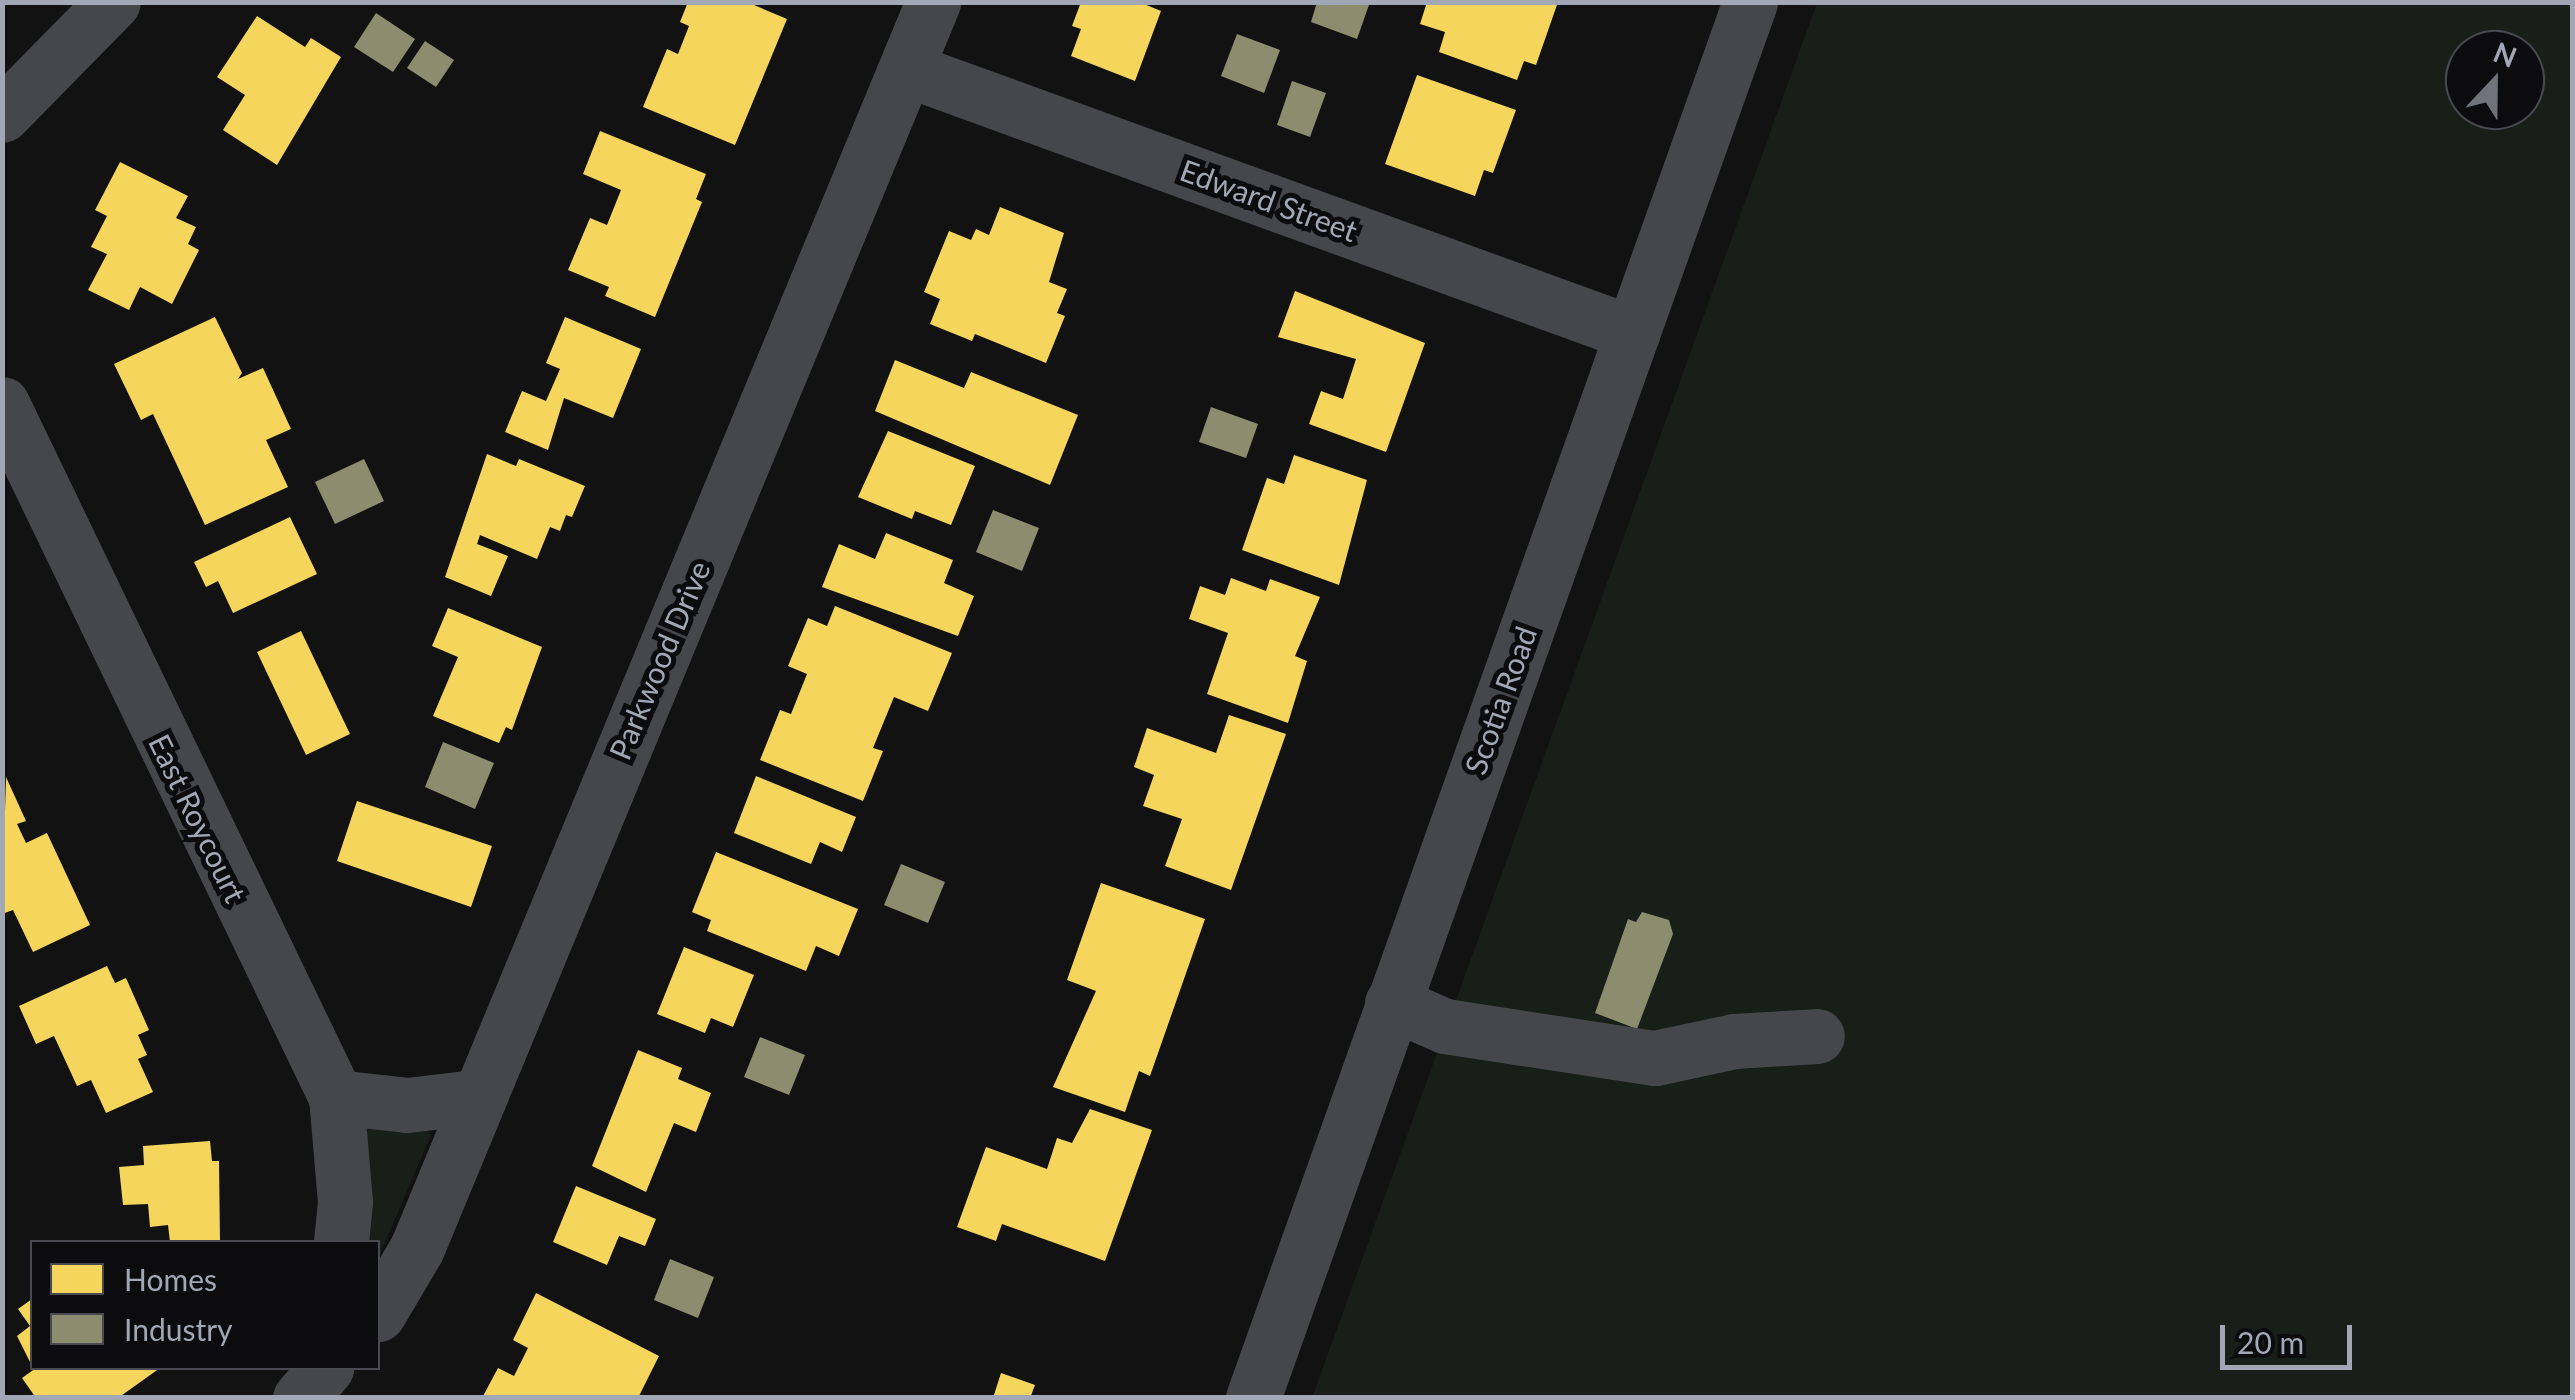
<!DOCTYPE html>
<html>
<head>
<meta charset="utf-8">
<style>
	body { margin:0 }
	#map { position:relative; width:2575px; height:1400px; overflow:hidden; background:#121212; font-family:Lato,sans-serif }
	div>[style] { position:absolute }
	[style*='--x'] { left:calc(var(--x)*1px); top:calc(var(--y)*1px); width:calc(var(--w)*1px); rotate:calc(var(--a)*1deg) }
	.green>* { inset:0; background:#181f19 }
	.homes>* { inset:0; background:#f6d55c }
	.industry>* { inset:0; background:#8c8c6e }
	.minor>* { height:55px; margin:-27.5px; padding:0 27.5px; transform-origin:27.5px; border-radius:27.5px; background:#46474b }
	span { translate:-50% -50%; white-space:nowrap; text-align:center; line-height:1.15; -webkit-text-stroke:10px #0c0c0e; paint-order:stroke }
	.street-label { font-size:30px; color:#a1a7b4 }
	.frame { position:absolute; inset:0; border:5px solid #a1a7b4; pointer-events:none }
	.legend { position:absolute; left:30px; top:1240px; width:350px; height:130px; box-sizing:border-box; background:#0c0c0e; border:2px solid #484a50; margin:0; padding:12px 18px; list-style:none; font-size:30px; color:#a1a7b4 }
	.legend li { display:flex; align-items:center; gap:20px; height:50px }
	.legend b { width:50px; border:2px solid #484a50 }
	.north { position:absolute; left:2445px; top:30px; width:100px; height:100px; box-sizing:border-box; background:#0c0c0e; border:2px solid #484a50; border-radius:50%; rotate:22deg; font-size:28px; font-weight:700; line-height:40px; text-align:center; color:#a1a7b4 }
	.north::after { content:''; display:block; margin:auto; width:35px; height:45px; background:#6f737b; clip-path:polygon(50% 0,100% 100%,50% 72%,0 100%) }
	.scale { position:absolute; left:2220px; top:1325px; width:132px; height:45px; box-sizing:border-box; border:5px solid #a1a7b4; border-top:0; padding-left:12px; font-size:30px; line-height:35px; white-space:nowrap; color:#a1a7b4; -webkit-text-stroke:8px #0c0c0e; paint-order:stroke }
</style>
</head>
<body>
<div id="map">
	<div class="green">
		<i style="clip-path:polygon(evenodd,1817px 3px,2572px 3px,2572px 1397px,1312px 1398px,1817px 3px,2465px 50px,2525px 50px,2525px 110px,2465px 110px,2465px 50px)"></i>
		<i style="clip-path:polygon(366px 1127px,426px 1129px,431px 1135px,378px 1259px,378px 1242px,364px 1242px)"></i>
	</div>
	<div class="homes">
		<i style="clip-path:polygon(688px 2px,747px 2px,787px 19px,735px 145px,643px 107px,667px 49px,678px 54px,689px 26px,680px 22px)"></i>
		<i style="clip-path:polygon(1081px 2px,1139px 2px,1161px 11px,1135px 81px,1071px 56px,1081px 29px,1072px 26px)"></i>
		<i style="clip-path:polygon(1427px 2px,1558px 2px,1536px 65px,1524px 61px,1517px 80px,1439px 52px,1445px 32px,1420px 24px)"></i>
		<i style="clip-path:polygon(257px 16px,305px 47px,311px 38px,341px 57px,277px 165px,223px 130px,245px 95px,217px 77px)"></i>
		<i style="clip-path:polygon(1417px 75px,1516px 110px,1493px 173px,1484px 170px,1475px 196px,1385px 164px)"></i>
		<i style="clip-path:polygon(600px 131px,706px 174px,696px 199px,702px 202px,655px 317px,605px 296px,609px 287px,568px 270px,590px 218px,607px 225px,621px 190px,583px 174px)"></i>
		<i style="clip-path:polygon(120px 162px,188px 196px,176px 218px,196px 227px,188px 244px,199px 250px,172px 304px,140px 287px,129px 310px,88px 290px,107px 254px,91px 247px,107px 216px,95px 210px)"></i>
		<i style="clip-path:polygon(1000px 207px,1064px 233px,1049px 282px,1067px 289px,1057px 313px,1065px 316px,1046px 363px,975px 334px,972px 341px,930px 324px,940px 299px,924px 292px,949px 231px,971px 240px,976px 229px,989px 235px)"></i>
		<i style="clip-path:polygon(1295px 291px,1425px 343px,1386px 452px,1309px 424px,1321px 391px,1343px 399px,1356px 359px,1278px 337px)"></i>
		<i style="clip-path:polygon(215px 317px,242px 373px,238px 379px,263px 368px,291px 429px,266px 440px,288px 487px,205px 525px,153px 414px,141px 420px,114px 364px)"></i>
		<i style="clip-path:polygon(565px 317px,641px 349px,613px 418px,564px 398px,548px 450px,505px 432px,522px 391px,546px 401px,560px 369px,546px 363px)"></i>
		<i style="clip-path:polygon(895px 360px,964px 388px,971px 372px,1078px 415px,1050px 485px,875px 411px)"></i>
		<i style="clip-path:polygon(888px 431px,975px 466px,951px 525px,915px 511px,912px 519px,858px 497px)"></i>
		<i style="clip-path:polygon(487px 454px,516px 466px,519px 459px,585px 486px,572px 517px,566px 515px,560px 531px,550px 527px,537px 559px,480px 535px,477px 544px,508px 556px,491px 596px,445px 577px)"></i>
		<i style="clip-path:polygon(1294px 455px,1367px 480px,1339px 585px,1242px 550px,1267px 478px,1284px 484px)"></i>
		<i style="clip-path:polygon(290px 517px,317px 574px,233px 613px,218px 581px,206px 587px,194px 562px)"></i>
		<i style="clip-path:polygon(886px 533px,953px 560px,944px 583px,974px 596px,958px 636px,822px 587px,839px 544px,875px 559px)"></i>
		<i style="clip-path:polygon(1231px 578px,1266px 591px,1270px 579px,1320px 597px,1295px 656px,1307px 661px,1288px 723px,1207px 694px,1228px 633px,1189px 619px,1200px 586px,1225px 595px)"></i>
		<i style="clip-path:polygon(835px 606px,952px 653px,928px 711px,894px 697px,873px 748px,883px 751px,863px 801px,760px 760px,780px 710px,791px 714px,807px 674px,788px 666px,808px 618px,827px 626px)"></i>
		<i style="clip-path:polygon(448px 608px,542px 647px,512px 730px,506px 727px,499px 743px,433px 716px,458px 657px,432px 646px)"></i>
		<i style="clip-path:polygon(301px 631px,350px 734px,306px 755px,257px 652px)"></i>
		<i style="clip-path:polygon(1229px 715px,1286px 734px,1231px 890px,1165px 866px,1182px 819px,1143px 806px,1154px 775px,1134px 767px,1147px 728px,1216px 753px)"></i>
		<i style="clip-path:polygon(756px 776px,856px 817px,842px 852px,820px 842px,811px 864px,734px 833px)"></i>
		<i style="clip-path:polygon(6px 777px,26px 821px,17px 824px,26px 843px,47px 833px,90px 925px,33px 952px,13px 910px,2px 914px)"></i>
		<i style="clip-path:polygon(357px 801px,492px 846px,471px 907px,337px 861px)"></i>
		<i style="clip-path:polygon(716px 852px,858px 909px,839px 956px,816px 946px,806px 971px,707px 931px,711px 920px,692px 912px)"></i>
		<i style="clip-path:polygon(1101px 883px,1205px 919px,1150px 1076px,1139px 1071px,1125px 1112px,1053px 1087px,1096px 991px,1067px 980px)"></i>
		<i style="clip-path:polygon(684px 947px,754px 975px,733px 1027px,711px 1018px,705px 1033px,657px 1014px)"></i>
		<i style="clip-path:polygon(107px 966px,115px 983px,126px 978px,149px 1030px,138px 1035px,147px 1055px,138px 1059px,153px 1092px,106px 1113px,91px 1080px,77px 1086px,54px 1036px,36px 1044px,19px 1006px)"></i>
		<i style="clip-path:polygon(638px 1050px,682px 1068px,678px 1079px,711px 1093px,696px 1132px,674px 1123px,646px 1192px,592px 1166px)"></i>
		<i style="clip-path:polygon(1090px 1109px,1152px 1130px,1105px 1261px,1002px 1224px,996px 1241px,957px 1227px,986px 1147px,1047px 1169px,1057px 1138px,1072px 1143px)"></i>
		<i style="clip-path:polygon(210px 1141px,212px 1161px,219px 1161px,220px 1242px,170px 1242px,168px 1225px,150px 1227px,148px 1204px,123px 1205px,119px 1167px,144px 1165px,143px 1146px)"></i>
		<i style="clip-path:polygon(576px 1186px,656px 1219px,645px 1246px,619px 1236px,607px 1265px,553px 1242px)"></i>
		<i style="clip-path:polygon(536px 1293px,659px 1356px,638px 1398px,482px 1398px,498px 1368px,514px 1376px,528px 1348px,513px 1340px)"></i>
		<i style="clip-path:polygon(32px 1299px,32px 1366px,17px 1336px,30px 1326px,18px 1309px)"></i>
		<i style="clip-path:polygon(36px 1368px,160px 1368px,118px 1398px,36px 1398px,22px 1378px)"></i>
		<i style="clip-path:polygon(1001px 1373px,1035px 1385px,1030px 1398px,993px 1398px)"></i>
	</div>
	<div class="industry">
		<i style="clip-path:polygon(1317px 2px,1370px 2px,1357px 39px,1311px 22px)"></i>
		<i style="clip-path:polygon(376px 13px,415px 39px,393px 72px,354px 47px)"></i>
		<i style="clip-path:polygon(1237px 34px,1280px 50px,1264px 93px,1221px 76px)"></i>
		<i style="clip-path:polygon(425px 41px,454px 60px,436px 87px,407px 68px)"></i>
		<i style="clip-path:polygon(1292px 81px,1326px 93px,1310px 137px,1277px 125px)"></i>
		<i style="clip-path:polygon(1211px 407px,1258px 424px,1246px 458px,1199px 442px)"></i>
		<i style="clip-path:polygon(364px 459px,384px 501px,335px 524px,315px 482px)"></i>
		<i style="clip-path:polygon(993px 510px,1039px 528px,1022px 571px,976px 552px)"></i>
		<i style="clip-path:polygon(443px 742px,494px 763px,475px 809px,425px 787px)"></i>
		<i style="clip-path:polygon(901px 864px,945px 882px,928px 923px,884px 905px)"></i>
		<i style="clip-path:polygon(1642px 912px,1669px 920px,1673px 934px,1637px 1029px,1595px 1013px,1628px 919px,1636px 922px)"></i>
		<i style="clip-path:polygon(760px 1037px,805px 1055px,789px 1095px,744px 1077px)"></i>
		<i style="clip-path:polygon(670px 1259px,714px 1277px,698px 1318px,654px 1300px)"></i>
	</div>
	<div class="minor">
		<i style="--x:906;--y:69;--w:773;--a:19.98"></i>
		<i style="--x:2;--y:115;--w:158;--a:-45.5"></i>
		<i style="--x:2;--y:404;--w:769;--a:64.27"></i>
		<i style="--x:336;--y:1097;--w:105;--a:85.1"></i>
		<i style="--x:345;--y:1202;--w:40;--a:95.7"></i>
		<i style="--x:1392;--y:1003;--w:58;--a:23.5"></i>
		<i style="--x:1445;--y:1026;--w:212;--a:8.7"></i>
		<i style="--x:1655;--y:1058;--w:81;--a:-12.1"></i>
		<i style="--x:1734;--y:1041;--w:83;--a:-3.4"></i>
		<i style="--x:336;--y:1097;--w:71;--a:6.4"></i>
		<i style="--x:407;--y:1105;--w:68;--a:-6.7"></i>
		<i style="--x:378;--y:1314;--w:77;--a:-59.4"></i>
		<i style="--x:417;--y:1248;--w:1349;--a:-67.5"></i>
		<i style="--x:300;--y:1398;--w:40;--a:-49"></i>
		<i style="--x:1253;--y:1398;--w:1482;--a:-70.4"></i>
	</div>
	<div class="street-label">
		<span style="left:1269px;top:200px;rotate:20deg">Edward Street</span>
		<span style="left:659px;top:660px;rotate:-67deg">Parkwood Drive</span>
		<span style="left:1500px;top:700px;rotate:-70deg">Scotia Road</span>
		<span style="left:198px;top:818px;rotate:64deg">East Roycourt</span>
	</div>
	<div class="frame"></div>
	<ul class="legend">
	<li><b style="height:28px;background:#f6d55c"></b>Homes</li>
	<li><b style="height:28px;background:#8c8c6e"></b>Industry</li>
	</ul>
	<div class="north">N</div>
	<div class="scale">20 m</div>
</div>
</body>
</html>
